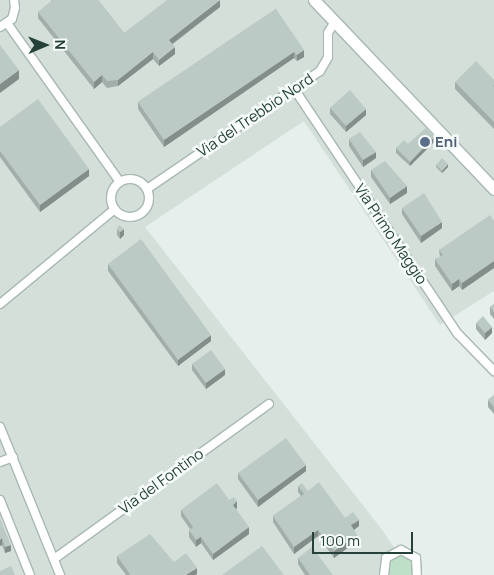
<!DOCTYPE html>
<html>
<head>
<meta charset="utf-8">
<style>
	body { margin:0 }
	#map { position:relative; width:494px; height:575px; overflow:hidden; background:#e6efeb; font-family:Manrope,sans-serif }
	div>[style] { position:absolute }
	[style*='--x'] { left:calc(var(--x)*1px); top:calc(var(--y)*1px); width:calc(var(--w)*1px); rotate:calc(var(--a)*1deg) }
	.built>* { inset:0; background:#d4dfda }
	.green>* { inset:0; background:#bfe0c8 }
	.roads { filter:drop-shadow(1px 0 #a8b8b2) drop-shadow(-1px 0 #a8b8b2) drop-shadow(0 1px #a8b8b2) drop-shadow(0 -1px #a8b8b2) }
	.street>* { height:8px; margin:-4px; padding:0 4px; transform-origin:4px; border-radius:4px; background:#fff }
	.street>.ring { margin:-4px; padding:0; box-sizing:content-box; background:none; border:8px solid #fff; border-radius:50% }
	.secondary>* { height:11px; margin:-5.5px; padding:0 5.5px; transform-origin:5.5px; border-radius:5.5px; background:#fff }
	.wall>* { inset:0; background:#a1aea9 }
	.shaded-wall>* { inset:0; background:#838d89 }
	.building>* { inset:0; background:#bbcac4 }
	.dots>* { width:14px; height:14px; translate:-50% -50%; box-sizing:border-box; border:2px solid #f7fbf9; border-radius:50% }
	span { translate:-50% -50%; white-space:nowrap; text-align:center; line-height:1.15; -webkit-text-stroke:5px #f7fbf9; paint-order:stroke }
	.street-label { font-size:15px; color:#24423a }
	.service-label { font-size:15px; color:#4e5e75; font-weight:700 }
	.left { translate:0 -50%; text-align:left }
	.north { position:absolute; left:20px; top:20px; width:50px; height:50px; -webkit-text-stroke:4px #f7fbf9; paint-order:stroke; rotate:89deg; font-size:14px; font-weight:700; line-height:20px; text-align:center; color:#24423a }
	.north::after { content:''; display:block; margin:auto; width:18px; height:22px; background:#24423a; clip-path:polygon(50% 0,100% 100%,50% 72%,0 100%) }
	.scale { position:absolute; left:312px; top:532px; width:101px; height:22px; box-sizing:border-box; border:2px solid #24423a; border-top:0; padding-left:6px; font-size:15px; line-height:18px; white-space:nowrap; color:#24423a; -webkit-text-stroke:4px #f7fbf9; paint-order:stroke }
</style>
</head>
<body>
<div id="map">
	<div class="built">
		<i style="clip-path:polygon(0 0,494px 0,494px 291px,440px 325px,304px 121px,145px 227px,380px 527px,413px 575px,0 575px)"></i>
	</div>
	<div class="green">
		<i style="clip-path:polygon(400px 554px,414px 561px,414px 575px,388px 575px,389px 560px)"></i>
	</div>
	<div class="roads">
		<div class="street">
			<i style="--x:7;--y:23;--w:195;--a:54.6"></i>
			<i style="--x:0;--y:27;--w:14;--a:-34"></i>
			<i style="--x:12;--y:19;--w:11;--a:-75"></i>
			<i style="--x:15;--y:8;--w:8;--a:-97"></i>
			<i style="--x:295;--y:90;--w:293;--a:56.3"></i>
			<i style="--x:458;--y:334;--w:52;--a:45.8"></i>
			<i class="ring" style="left:111px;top:179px;width:30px;height:30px"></i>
			<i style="--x:147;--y:189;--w:209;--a:-34.3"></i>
			<i style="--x:320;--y:71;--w:16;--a:-60"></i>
			<i style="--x:328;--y:57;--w:24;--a:-90"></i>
			<i style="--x:328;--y:33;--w:12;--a:-59"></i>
			<i style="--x:0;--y:304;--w:149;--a:-39.6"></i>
			<i style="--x:0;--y:427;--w:160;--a:67.9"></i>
			<i style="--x:0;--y:462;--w:14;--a:-21"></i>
			<i style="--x:0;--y:500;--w:81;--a:68.2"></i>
			<i style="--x:54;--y:559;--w:265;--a:-35.8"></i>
			<i style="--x:384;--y:575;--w:17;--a:-83"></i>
			<i style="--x:386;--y:558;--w:17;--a:-28"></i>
			<i style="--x:401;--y:550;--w:17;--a:28"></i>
			<i style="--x:416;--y:558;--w:17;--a:87"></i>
		</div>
		<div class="secondary">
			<i style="--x:314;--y:0;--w:261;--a:46.4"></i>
		</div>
	</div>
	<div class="wall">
		<i style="clip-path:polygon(51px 0,98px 0,124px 33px,220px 7px,173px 44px,175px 54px,159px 66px,153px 59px,118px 86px,107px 88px,102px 82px,94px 89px,38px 18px,38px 12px,52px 1px)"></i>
		<i style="clip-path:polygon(276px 9px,304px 57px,297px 61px,294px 58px,164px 147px,138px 109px,138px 102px)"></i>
		<i style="clip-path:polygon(494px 80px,494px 129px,455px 89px,455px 82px)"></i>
		<i style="clip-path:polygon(330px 108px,366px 115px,346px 132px,330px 114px)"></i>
		<i style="clip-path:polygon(0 127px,89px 176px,40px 212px,0 157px)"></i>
		<i style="clip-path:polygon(349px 139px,376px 158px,363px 167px,349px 146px)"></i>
		<i style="clip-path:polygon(435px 141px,410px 166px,396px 153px,396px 148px,408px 144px)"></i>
		<i style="clip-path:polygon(436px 165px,448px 167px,442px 173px,436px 167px)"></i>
		<i style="clip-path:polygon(371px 170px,407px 193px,390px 204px,371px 177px)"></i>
		<i style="clip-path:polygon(402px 208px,442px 228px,421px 243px,402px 214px)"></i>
		<i style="clip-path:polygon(494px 221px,494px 268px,462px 290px,459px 286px,452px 291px,435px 266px,435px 259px,440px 257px,439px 250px)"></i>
		<i style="clip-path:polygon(117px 229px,124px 235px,120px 239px,117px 235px)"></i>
		<i style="clip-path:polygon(108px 264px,211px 341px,178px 366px,108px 271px)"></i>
		<i style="clip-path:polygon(494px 304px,494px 319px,490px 314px,490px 307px)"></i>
		<i style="clip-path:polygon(476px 323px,492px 333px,485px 340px,476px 329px)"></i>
		<i style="clip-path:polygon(192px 364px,225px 375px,206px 389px,192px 370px)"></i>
		<i style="clip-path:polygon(494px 395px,494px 414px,488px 407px,488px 400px)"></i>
		<i style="clip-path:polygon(306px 471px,258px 507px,238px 479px,238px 473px)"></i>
		<i style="clip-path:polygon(298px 486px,308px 491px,345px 518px,359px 526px,354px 530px,357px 541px,334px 558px,318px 536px,294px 554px,273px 522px,273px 516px,301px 496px,298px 492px)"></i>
		<i style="clip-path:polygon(229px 500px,237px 508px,236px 509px,249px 534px,213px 560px,201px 543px,196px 547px,189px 537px,189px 530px,190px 529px,181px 516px,181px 510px)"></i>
		<i style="clip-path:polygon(0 519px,11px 551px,5px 553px,2px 545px,0 546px)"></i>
		<i style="clip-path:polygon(117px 556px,174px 562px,197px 574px,126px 575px,117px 563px)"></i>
		<i style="clip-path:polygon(298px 558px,333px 575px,305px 575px,298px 564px)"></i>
	</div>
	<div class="shaded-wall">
		<i style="clip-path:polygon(220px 0,220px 7px,169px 46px,169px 40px)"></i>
		<i style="clip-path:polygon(175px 47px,175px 54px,159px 66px,159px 60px)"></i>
		<i style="clip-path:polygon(304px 50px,304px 57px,297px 61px,297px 55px)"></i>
		<i style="clip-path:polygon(153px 52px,153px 59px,118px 86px,118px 80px)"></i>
		<i style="clip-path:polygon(294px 52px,294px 58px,164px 147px,164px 140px)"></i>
		<i style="clip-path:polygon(19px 70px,19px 79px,0 93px,0 84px)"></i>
		<i style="clip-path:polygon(102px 75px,102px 82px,94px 89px,94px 82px)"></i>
		<i style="clip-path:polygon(366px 109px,366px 115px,346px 132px,346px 126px)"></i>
		<i style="clip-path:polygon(435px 136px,435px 141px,410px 166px,410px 162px)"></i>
		<i style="clip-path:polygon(376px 152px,376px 158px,363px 167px,363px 160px)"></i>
		<i style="clip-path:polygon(448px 164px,448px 167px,442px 173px,442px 171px)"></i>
		<i style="clip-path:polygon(89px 169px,89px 176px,40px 212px,40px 205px)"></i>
		<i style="clip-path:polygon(407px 186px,407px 193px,390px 204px,390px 198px)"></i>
		<i style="clip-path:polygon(442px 222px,442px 228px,421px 243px,421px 236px)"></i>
		<i style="clip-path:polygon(124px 229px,124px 235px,120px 239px,120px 232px)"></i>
		<i style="clip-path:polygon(494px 261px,494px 268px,462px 290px,462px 283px)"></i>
		<i style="clip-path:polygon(459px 279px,459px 286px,452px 291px,452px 284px)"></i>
		<i style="clip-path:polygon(492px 327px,492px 333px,485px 340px,485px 333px)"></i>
		<i style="clip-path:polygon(211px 335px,211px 341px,178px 366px,178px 360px)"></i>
		<i style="clip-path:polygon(225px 369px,225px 375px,206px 389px,206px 383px)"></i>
		<i style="clip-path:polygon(306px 465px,306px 471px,258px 507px,258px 500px)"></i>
		<i style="clip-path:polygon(237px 501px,237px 508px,233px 511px,233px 505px)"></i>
		<i style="clip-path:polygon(359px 520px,359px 526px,351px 532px,351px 525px)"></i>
		<i style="clip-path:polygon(249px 527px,249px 534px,213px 560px,213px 554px)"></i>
		<i style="clip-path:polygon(318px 530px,318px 536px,294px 554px,294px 547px)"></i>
		<i style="clip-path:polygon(357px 535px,357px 541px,334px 558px,334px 551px)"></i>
		<i style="clip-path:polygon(201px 537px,201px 543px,196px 547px,196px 540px)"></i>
		<i style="clip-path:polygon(2px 538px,2px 545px,0 546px,0 540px)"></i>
		<i style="clip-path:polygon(11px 545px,11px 551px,5px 553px,5px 547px)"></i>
		<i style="clip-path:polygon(197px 568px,197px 574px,196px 575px,186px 575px)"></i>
	</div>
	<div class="building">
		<i style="clip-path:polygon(53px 0,98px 0,124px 33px,167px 0,220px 0,169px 40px,175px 47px,159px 60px,153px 52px,118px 80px,107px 81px,102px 75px,94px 82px,38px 12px)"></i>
		<i style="clip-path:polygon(276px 9px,304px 50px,297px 55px,294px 52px,164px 140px,138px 102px)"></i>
		<i style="clip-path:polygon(0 45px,19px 70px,0 84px)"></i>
		<i style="clip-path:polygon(476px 61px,494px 80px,494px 85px,493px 86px,494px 87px,494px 122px,455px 82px)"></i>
		<i style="clip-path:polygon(350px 90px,366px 109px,346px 126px,330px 108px)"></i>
		<i style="clip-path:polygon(38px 99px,89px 169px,40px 205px,0 151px,0 127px)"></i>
		<i style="clip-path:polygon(427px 127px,435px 136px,410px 162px,396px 148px,404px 140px,408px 144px)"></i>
		<i style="clip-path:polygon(360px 132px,376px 152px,363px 160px,349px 139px)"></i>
		<i style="clip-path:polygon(442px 158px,448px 164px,442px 171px,436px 165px)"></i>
		<i style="clip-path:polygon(385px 161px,407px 186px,390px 198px,371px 170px)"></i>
		<i style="clip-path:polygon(424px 193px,442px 222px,421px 236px,402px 208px)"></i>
		<i style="clip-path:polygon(490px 215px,494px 221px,494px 261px,462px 283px,459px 279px,452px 284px,435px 259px,443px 255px,439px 250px)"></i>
		<i style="clip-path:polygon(119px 225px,124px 229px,120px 232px,117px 229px)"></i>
		<i style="clip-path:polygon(141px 239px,211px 335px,178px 360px,108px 264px)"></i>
		<i style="clip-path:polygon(494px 304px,494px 312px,490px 307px)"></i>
		<i style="clip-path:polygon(483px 316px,492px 327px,485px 333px,476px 323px)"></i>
		<i style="clip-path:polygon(211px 350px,225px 369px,206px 383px,192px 364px)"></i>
		<i style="clip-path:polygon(494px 395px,494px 407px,488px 400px)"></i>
		<i style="clip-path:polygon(286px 438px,306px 465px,258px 500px,238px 473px)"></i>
		<i style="clip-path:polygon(319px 482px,345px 518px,353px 512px,359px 520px,351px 525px,357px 535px,334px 551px,318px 530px,294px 547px,273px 516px,304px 494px,298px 486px,302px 483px,308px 491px)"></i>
		<i style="clip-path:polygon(217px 483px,229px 500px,234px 497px,237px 501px,233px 505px,249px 527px,213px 554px,201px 537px,196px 540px,189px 530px,193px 527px,181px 510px)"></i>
		<i style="clip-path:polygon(0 519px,11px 545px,5px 547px,2px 538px,0 540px)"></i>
		<i style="clip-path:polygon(150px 534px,174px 562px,186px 553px,197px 568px,186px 575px,128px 575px,130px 574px,117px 556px)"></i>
		<i style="clip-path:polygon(262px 546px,284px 575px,222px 575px)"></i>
		<i style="clip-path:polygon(312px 547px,333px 575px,310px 575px,298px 558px)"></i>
		<i style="clip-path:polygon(11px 566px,15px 575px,0 575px,0 571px)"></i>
	</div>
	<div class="dots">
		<i style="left:425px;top:142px;background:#5c6f8a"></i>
	</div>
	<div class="street-label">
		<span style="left:255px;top:115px;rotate:-34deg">Via del Trebbio Nord</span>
		<span style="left:391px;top:234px;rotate:56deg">Via Primo Maggio</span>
		<span style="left:161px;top:481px;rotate:-36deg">Via del Fontino</span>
	</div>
	<div class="service-label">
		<span class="left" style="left:435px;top:142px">Eni</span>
	</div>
	<div class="north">N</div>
	<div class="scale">100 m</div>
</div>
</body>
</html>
